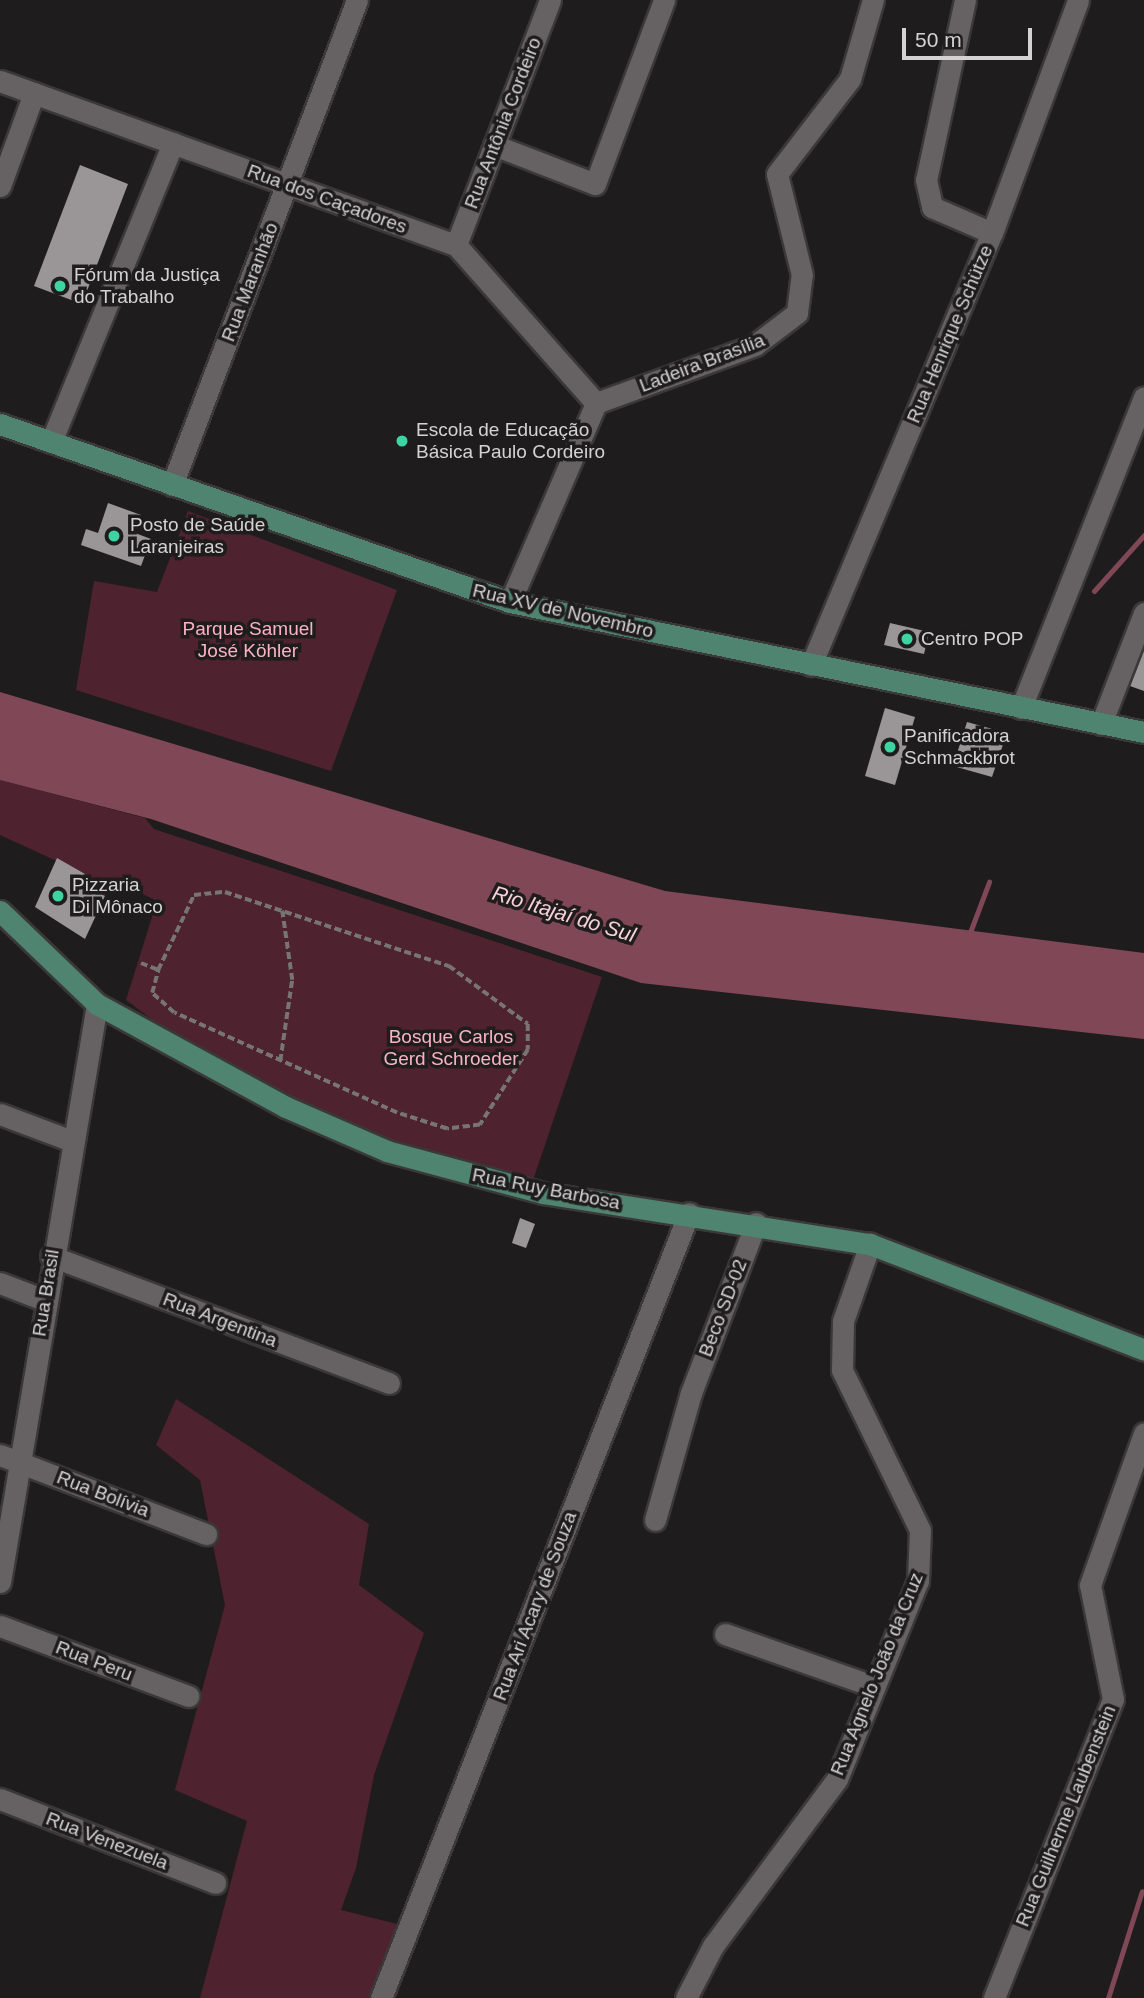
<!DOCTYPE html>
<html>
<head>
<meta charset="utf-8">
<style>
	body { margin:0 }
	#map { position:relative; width:1144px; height:1998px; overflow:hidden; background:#1f1c1d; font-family:Arial,sans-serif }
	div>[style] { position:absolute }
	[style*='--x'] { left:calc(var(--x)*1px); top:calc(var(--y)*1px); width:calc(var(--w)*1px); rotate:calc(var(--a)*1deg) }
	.green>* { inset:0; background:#4e222f }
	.water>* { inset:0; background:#804857 }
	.stream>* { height:5px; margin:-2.5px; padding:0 2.5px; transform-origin:2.5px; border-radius:2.5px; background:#804857 }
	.building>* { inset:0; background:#9a9697 }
	.path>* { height:3.5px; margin-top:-1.75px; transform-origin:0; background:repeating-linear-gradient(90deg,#777475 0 7px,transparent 0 10.5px) }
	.roads { filter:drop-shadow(2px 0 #3a3838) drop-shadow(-2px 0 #3a3838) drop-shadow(0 2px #3a3838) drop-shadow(0 -2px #3a3838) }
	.minor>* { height:21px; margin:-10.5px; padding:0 10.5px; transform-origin:10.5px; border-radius:10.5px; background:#666263 }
	.major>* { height:21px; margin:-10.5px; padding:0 10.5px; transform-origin:10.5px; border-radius:10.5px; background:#4e8470 }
	.dots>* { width:19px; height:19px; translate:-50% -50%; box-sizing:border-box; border:4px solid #1f1c1d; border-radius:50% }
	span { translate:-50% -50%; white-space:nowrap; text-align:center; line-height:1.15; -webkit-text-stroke:7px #1f1c1d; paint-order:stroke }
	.street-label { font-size:19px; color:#d4d2d2 }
	.poi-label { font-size:19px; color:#d4d2d2 }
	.left { translate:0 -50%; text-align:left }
	.park-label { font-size:19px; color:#fbb2c4 }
	.water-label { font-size:21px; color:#f6d1d9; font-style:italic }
	.scale { position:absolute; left:902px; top:28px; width:130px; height:32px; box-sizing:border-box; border:4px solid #d4d2d2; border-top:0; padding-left:9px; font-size:21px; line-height:24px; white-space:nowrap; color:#d4d2d2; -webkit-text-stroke:5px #1f1c1d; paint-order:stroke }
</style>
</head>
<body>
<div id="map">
	<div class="green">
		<i style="clip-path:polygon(188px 511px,397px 590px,331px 771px,76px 690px,94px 581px,157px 592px)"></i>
		<i style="clip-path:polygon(0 780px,145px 818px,154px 829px,602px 977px,530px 1189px,387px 1147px,201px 1056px,126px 1000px,157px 901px,116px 881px,105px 896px,81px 885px,85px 874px,0 835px)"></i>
		<i style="clip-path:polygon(176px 1399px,369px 1524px,359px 1585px,424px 1633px,374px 1775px,356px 1868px,341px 1910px,401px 1925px,373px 1998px,200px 1998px,247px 1821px,175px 1790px,225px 1605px,200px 1480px,156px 1445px)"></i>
	</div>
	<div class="water">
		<i style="clip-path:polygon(0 692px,665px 891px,1144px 953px,1144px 1039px,641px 983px,151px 819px,0 780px)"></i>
	</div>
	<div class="stream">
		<i style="--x:1094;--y:591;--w:75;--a:-48.2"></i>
		<i style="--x:969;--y:935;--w:57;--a:-69.3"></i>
		<i style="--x:1108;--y:1998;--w:112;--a:-72.4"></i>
	</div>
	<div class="building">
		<i style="clip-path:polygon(80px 165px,128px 184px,82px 304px,34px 286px)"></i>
		<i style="clip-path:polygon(108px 503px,141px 515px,135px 533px,151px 539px,141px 566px,81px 545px,86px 529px,98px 533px)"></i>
		<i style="clip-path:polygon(890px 623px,929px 632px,924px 654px,884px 645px)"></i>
		<i style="clip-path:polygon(1144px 649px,1144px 691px,1130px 686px)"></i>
		<i style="clip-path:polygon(885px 708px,915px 717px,895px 785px,865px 776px)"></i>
		<i style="clip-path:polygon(967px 722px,1007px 733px,992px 777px,953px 766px)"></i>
		<i style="clip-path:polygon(57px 858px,85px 874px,81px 885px,105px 896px,85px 939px,35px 907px)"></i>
		<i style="clip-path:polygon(520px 1218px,535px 1224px,526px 1248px,512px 1243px)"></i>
	</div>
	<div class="path">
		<i style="--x:141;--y:963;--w:18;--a:22"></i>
		<i style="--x:158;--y:970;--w:83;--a:-64.4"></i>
		<i style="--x:194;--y:895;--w:31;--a:-6"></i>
		<i style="--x:225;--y:892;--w:236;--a:18.3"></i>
		<i style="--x:449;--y:966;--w:98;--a:36.3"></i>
		<i style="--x:528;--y:1024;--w:26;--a:90"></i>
		<i style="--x:528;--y:1050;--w:89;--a:122.6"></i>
		<i style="--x:480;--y:1125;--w:33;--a:173"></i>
		<i style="--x:447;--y:1129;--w:52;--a:-162.3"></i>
		<i style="--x:397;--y:1113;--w:244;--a:-155.8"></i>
		<i style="--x:174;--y:1013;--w:30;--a:-138"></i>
		<i style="--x:152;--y:993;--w:24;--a:-75"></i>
		<i style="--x:280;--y:1061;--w:82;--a:-81.6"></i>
		<i style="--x:292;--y:980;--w:70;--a:-98.2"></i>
	</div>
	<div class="roads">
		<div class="minor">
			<i style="--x:965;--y:0;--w:184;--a:102.2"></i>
			<i style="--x:926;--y:180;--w:28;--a:77"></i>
			<i style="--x:932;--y:207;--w:65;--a:23.4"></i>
			<i style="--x:0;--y:81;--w:485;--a:19.8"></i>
			<i style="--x:456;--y:245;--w:211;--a:48.5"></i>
			<i style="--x:494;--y:145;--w:108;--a:21.1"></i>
			<i style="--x:595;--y:184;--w:197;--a:-69.4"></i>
			<i style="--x:0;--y:186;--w:99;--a:-69.9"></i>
			<i style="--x:456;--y:245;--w:262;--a:-69"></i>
			<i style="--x:51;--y:442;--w:323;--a:-67.8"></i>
			<i style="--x:172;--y:485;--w:519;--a:-69.12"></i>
			<i style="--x:510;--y:602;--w:217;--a:-66.6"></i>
			<i style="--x:596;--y:403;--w:169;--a:-20"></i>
			<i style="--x:755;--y:345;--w:53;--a:-37.3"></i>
			<i style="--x:797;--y:313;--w:38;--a:-83"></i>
			<i style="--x:802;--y:275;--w:104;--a:-103.9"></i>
			<i style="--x:777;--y:174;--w:120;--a:-52.5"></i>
			<i style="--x:850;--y:79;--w:82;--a:-73.8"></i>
			<i style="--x:811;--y:665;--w:468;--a:-67.3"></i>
			<i style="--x:992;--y:233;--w:248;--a:-69.7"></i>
			<i style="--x:1021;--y:708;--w:334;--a:-68.4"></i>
			<i style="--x:1101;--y:724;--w:119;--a:-68.8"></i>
			<i style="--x:0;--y:1114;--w:77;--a:20.6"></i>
			<i style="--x:51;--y:1256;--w:361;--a:20.6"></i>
			<i style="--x:0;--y:1283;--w:47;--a:21.1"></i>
			<i style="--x:0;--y:1455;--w:221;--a:21"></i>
			<i style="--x:655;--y:1520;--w:132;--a:-74.2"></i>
			<i style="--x:691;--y:1393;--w:182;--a:-69.1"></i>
			<i style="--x:0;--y:1582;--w:586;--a:-80.47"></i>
			<i style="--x:0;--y:1626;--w:201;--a:20.4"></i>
			<i style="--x:725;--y:1634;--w:157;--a:19.4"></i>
			<i style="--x:0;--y:1799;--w:231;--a:21.3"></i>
			<i style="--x:381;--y:1998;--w:843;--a:-68.58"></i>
			<i style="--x:686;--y:1998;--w:59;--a:-62.6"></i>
			<i style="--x:713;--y:1946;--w:208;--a:-53.4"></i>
			<i style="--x:837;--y:1779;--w:214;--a:-67.8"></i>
			<i style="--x:918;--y:1581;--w:51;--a:-87.8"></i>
			<i style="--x:920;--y:1530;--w:178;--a:-116"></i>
			<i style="--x:842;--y:1370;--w:49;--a:-88.8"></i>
			<i style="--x:843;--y:1321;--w:82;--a:-70.7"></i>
			<i style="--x:994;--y:1998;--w:322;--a:-68.3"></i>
			<i style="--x:1113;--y:1699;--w:116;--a:-101.4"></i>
			<i style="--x:1090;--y:1585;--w:161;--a:-70.4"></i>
		</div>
		<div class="major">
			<i style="--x:0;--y:424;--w:540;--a:19.24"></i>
			<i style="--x:510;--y:602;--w:647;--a:11.59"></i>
			<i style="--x:0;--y:911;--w:134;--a:43.8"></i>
			<i style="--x:97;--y:1004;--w:215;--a:28.6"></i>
			<i style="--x:286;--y:1107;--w:110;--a:23.5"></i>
			<i style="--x:387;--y:1151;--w:162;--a:15.1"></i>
			<i style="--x:543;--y:1193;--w:331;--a:8.9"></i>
			<i style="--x:870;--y:1244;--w:294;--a:21.1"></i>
		</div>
	</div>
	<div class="dots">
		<i style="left:60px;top:286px;background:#3dd4a3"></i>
		<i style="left:402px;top:441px;background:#3dd4a3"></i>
		<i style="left:114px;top:536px;background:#3dd4a3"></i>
		<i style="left:907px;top:639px;background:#3dd4a3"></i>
		<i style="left:890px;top:747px;background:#3dd4a3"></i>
		<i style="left:58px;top:896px;background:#3dd4a3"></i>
	</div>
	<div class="street-label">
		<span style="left:503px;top:123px;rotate:-69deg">Rua Antônia Cordeiro</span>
		<span style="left:327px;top:199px;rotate:20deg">Rua dos Caçadores</span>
		<span style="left:250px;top:282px;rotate:-69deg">Rua Maranhão</span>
		<span style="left:950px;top:334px;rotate:-67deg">Rua Henrique Schütze</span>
		<span style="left:702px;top:363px;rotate:-21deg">Ladeira Brasília</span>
		<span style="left:563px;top:611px;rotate:13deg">Rua XV de Novembro</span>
		<span style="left:546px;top:1189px;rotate:11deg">Rua Ruy Barbosa</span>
		<span style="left:46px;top:1293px;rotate:-81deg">Rua Brasil</span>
		<span style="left:723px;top:1308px;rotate:-69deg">Beco SD-02</span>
		<span style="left:220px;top:1320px;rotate:21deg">Rua Argentina</span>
		<span style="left:103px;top:1494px;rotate:21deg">Rua Bolívia</span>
		<span style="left:535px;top:1606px;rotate:-69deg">Rua Ari Acary de Souza</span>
		<span style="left:94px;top:1661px;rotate:21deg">Rua Peru</span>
		<span style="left:877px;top:1674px;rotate:-68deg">Rua Agnelo João da Cruz</span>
		<span style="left:1066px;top:1816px;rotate:-68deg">Rua Guilherme Laubenstein</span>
		<span style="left:107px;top:1841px;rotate:21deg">Rua Venezuela</span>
	</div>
	<div class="poi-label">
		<span class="left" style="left:74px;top:286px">Fórum da Justiça<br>do Trabalho</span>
		<span class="left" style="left:416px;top:441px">Escola de Educação<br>Básica Paulo Cordeiro</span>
		<span class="left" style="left:130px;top:536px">Posto de Saúde<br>Laranjeiras</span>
		<span class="left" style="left:921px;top:639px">Centro POP</span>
		<span class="left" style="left:904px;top:747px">Panificadora<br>Schmackbrot</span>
		<span class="left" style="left:72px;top:896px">Pizzaria<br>Di Mônaco</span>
	</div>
	<div class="park-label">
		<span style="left:248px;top:640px">Parque Samuel<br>José Köhler</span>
		<span style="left:451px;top:1048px">Bosque Carlos<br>Gerd Schroeder</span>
	</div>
	<div class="water-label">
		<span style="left:564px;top:914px;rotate:17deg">Rio Itajaí do Sul</span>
	</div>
	<div class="scale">50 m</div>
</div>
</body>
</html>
